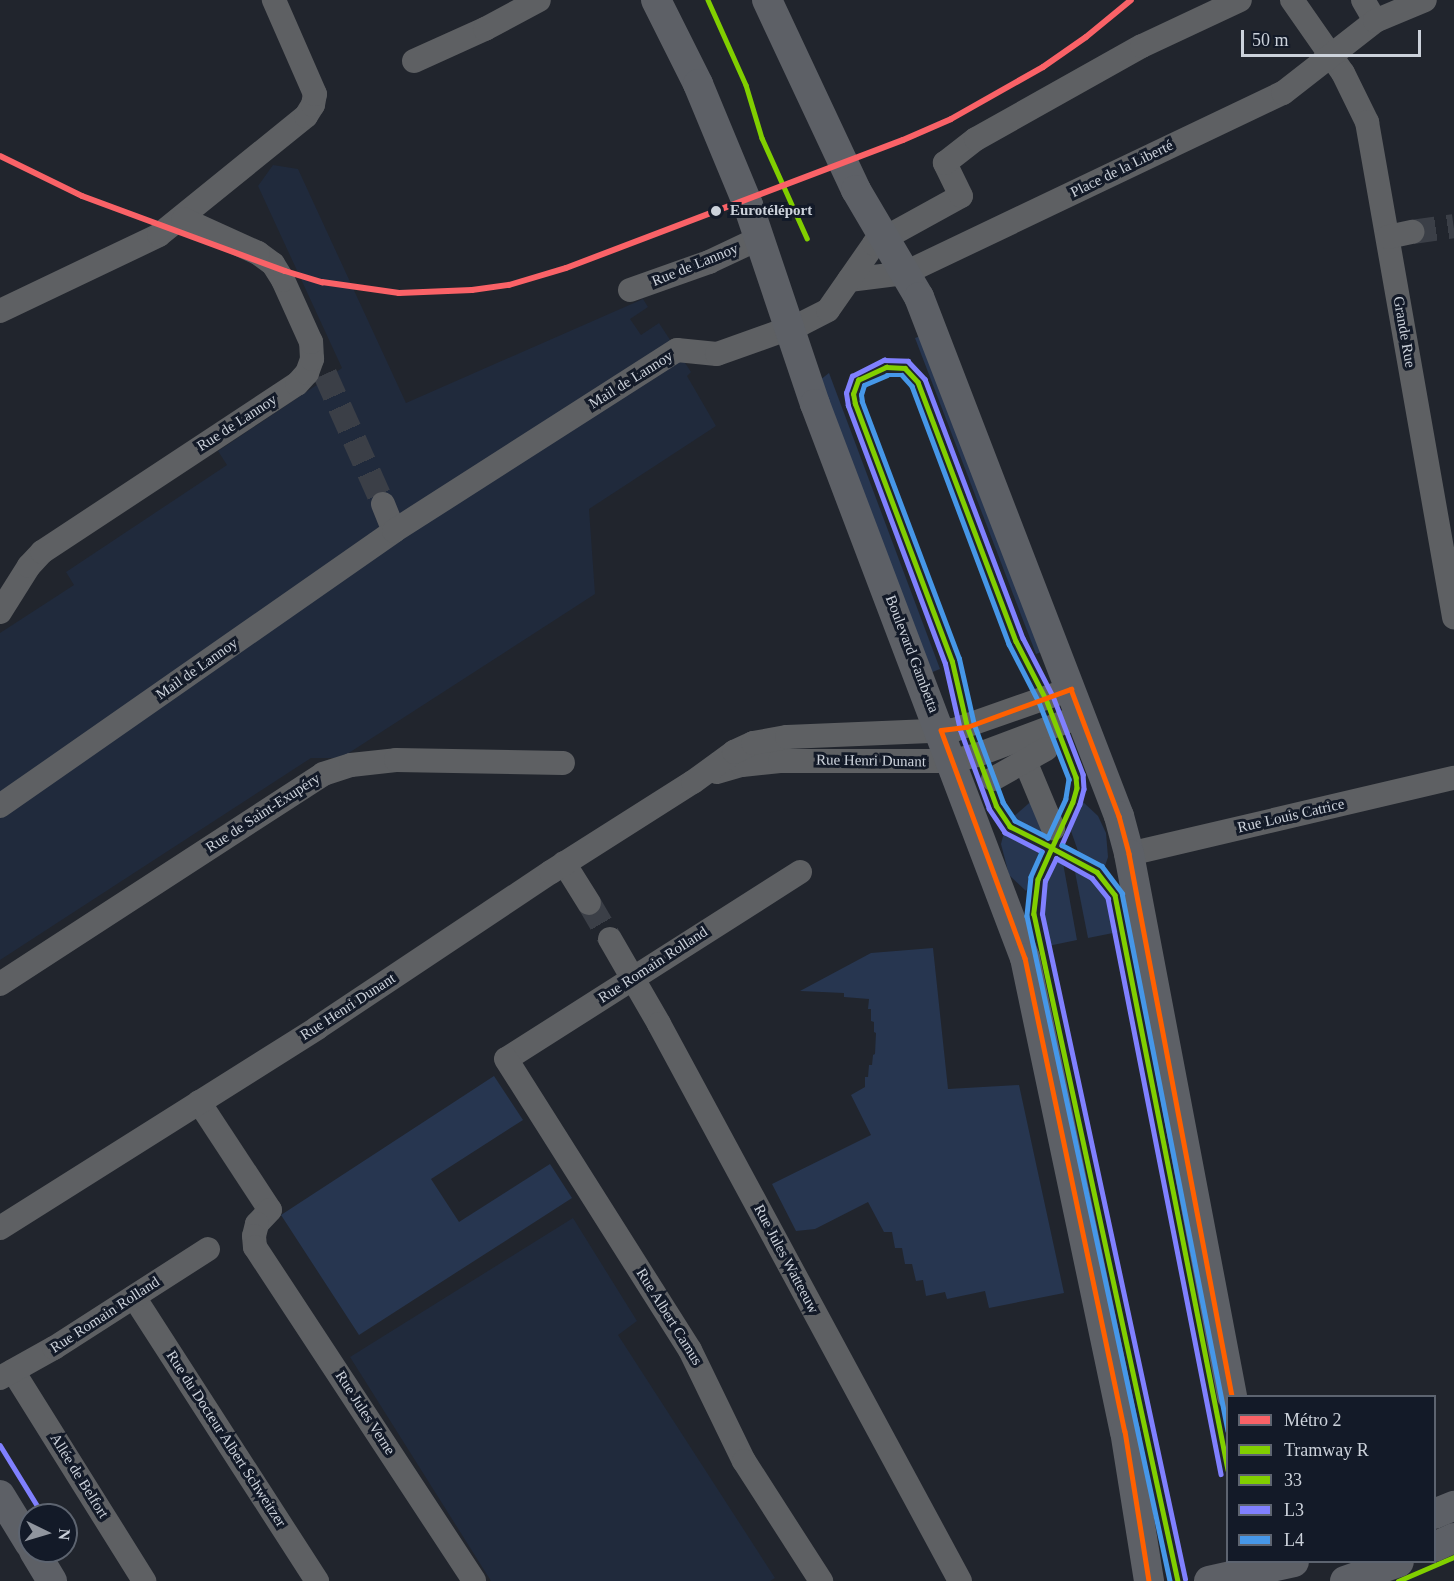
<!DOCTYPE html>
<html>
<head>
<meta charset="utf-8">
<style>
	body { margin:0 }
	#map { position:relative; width:1454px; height:1581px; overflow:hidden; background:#21252d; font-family:Georgia,serif }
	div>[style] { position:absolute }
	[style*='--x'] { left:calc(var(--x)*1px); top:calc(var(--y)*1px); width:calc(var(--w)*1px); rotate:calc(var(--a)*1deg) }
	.built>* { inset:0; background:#202a3c }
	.green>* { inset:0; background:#273650 }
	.minor-tunnel>* { height:24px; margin-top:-12px; transform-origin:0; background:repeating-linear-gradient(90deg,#3b3f47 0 24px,transparent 0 36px) }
	.minor>* { height:24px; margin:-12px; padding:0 12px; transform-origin:12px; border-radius:12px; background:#5e6063 }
	.major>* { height:30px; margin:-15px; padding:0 15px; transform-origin:15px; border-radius:15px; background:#5d6066 }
	.bus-1>* { height:4.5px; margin:-2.25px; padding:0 2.25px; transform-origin:2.25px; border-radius:2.25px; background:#81cf00 }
	.bus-2>* { height:4.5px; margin:-2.25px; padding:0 2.25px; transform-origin:2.25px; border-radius:2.25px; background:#8080ff }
	.bus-3>* { height:4.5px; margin:-2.25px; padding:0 2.25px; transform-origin:2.25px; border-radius:2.25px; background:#4697e8 }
	.bus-4>* { height:4.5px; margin:-2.25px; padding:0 2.25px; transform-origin:2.25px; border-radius:2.25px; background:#ff6000 }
	.tram-1>* { height:4.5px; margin:-2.25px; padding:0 2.25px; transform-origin:2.25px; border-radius:2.25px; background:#81cf00 }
	.metro-1>* { height:6px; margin:-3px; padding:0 3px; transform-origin:3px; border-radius:3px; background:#fa6267 }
	.dots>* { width:16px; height:16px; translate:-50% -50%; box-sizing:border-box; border:3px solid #131a28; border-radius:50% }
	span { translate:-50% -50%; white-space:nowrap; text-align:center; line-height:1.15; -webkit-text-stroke:6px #131a28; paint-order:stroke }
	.street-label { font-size:15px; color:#ccd2db }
	.stop-label { font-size:15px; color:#ccd2db; font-weight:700 }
	.left { translate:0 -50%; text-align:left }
	.legend { position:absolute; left:1226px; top:1395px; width:210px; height:168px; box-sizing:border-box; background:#131a28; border:2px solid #5d6470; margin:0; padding:8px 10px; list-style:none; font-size:18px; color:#ccd2db }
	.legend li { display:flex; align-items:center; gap:12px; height:30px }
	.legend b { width:30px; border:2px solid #5d6470 }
	.north { position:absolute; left:18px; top:1503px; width:60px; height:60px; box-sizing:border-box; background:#131a28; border:2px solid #5d6470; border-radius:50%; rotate:95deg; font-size:16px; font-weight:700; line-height:24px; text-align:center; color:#ccd2db }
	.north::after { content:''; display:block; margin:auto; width:21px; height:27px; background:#90959e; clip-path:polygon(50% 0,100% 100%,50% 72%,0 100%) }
	.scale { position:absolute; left:1241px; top:30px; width:180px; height:27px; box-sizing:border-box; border:3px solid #ccd2db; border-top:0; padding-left:8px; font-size:18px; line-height:21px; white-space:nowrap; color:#ccd2db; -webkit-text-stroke:4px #131a28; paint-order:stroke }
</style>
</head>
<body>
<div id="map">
	<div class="built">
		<i style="clip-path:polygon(273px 165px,298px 169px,406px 403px,643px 299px,648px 307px,630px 319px,641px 335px,659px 323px,691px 372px,687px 376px,716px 426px,589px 509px,595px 594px,341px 758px,311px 758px,0 960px,0 633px,74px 585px,66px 572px,227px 465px,218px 451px,342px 368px,258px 186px)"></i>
		<i style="clip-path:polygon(573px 1218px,637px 1321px,618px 1335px,775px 1578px,770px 1581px,491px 1581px,350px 1357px)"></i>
	</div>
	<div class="green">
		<i style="clip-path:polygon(924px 335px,1045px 651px,1036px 654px,915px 338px)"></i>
		<i style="clip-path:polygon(829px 373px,940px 669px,930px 673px,820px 380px)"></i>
		<i style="clip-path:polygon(1035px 798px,1046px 836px,1012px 818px)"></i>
		<i style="clip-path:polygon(1082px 801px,1098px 816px,1106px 833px,1108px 857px,1105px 866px,1079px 854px,1071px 831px)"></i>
		<i style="clip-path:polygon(1004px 832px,1044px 853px,1026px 891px,1009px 875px,1001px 844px)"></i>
		<i style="clip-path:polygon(1056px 859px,1063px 863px,1077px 940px,1048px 946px,1043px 922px,1042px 899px)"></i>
		<i style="clip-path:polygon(1074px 867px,1091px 877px,1106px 893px,1118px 932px,1088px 938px)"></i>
		<i style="clip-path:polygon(933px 948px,948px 1089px,1019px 1085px,1064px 1293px,989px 1308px,985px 1291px,947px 1299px,945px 1292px,926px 1296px,923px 1280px,916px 1281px,912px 1264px,905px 1264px,902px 1248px,895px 1248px,892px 1232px,884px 1232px,868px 1202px,815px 1229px,796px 1231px,772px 1184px,871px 1135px,851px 1095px,865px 1087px,865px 1077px,868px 1077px,869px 1065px,872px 1065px,873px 1055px,875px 1054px,876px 1033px,874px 1032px,874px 1022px,871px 1021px,871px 1009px,868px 1009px,869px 999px,844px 997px,844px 993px,800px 991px,871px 953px)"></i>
		<i style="clip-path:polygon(494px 1076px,523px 1120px,431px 1179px,459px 1222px,550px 1164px,572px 1198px,359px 1335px,281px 1215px)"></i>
	</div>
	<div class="minor-tunnel">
		<i style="--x:1412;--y:232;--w:42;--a:-8.1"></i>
		<i style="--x:325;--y:374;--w:142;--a:66"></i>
		<i style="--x:589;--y:903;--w:42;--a:59.7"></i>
	</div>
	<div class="minor">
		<i style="--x:1292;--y:0;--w:89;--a:55.1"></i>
		<i style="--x:1343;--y:73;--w:55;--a:63.9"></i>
		<i style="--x:1367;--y:122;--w:503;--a:80.03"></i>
		<i style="--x:1363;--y:0;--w:24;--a:60"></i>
		<i style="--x:414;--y:61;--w:78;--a:-24.3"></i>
		<i style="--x:485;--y:29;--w:61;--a:-28.2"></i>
		<i style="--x:1388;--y:237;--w:25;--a:-12"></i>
		<i style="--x:849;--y:280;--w:56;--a:-7.1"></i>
		<i style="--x:905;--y:273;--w:419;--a:-25.5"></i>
		<i style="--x:1283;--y:93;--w:117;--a:-38"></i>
		<i style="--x:1375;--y:21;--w:54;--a:-22.8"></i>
		<i style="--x:630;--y:290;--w:84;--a:-19.5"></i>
		<i style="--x:709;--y:262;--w:56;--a:-25.2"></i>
		<i style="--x:0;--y:311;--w:176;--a:-25.5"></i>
		<i style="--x:159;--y:235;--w:189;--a:-39"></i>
		<i style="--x:306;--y:116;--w:13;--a:-58"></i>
		<i style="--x:313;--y:105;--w:11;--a:-80"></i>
		<i style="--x:315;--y:94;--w:103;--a:-113.6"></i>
		<i style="--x:383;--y:504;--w:29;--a:68"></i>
		<i style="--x:0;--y:612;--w:54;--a:-57.8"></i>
		<i style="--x:29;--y:566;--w:19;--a:-47"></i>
		<i style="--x:42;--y:552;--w:305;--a:-33.4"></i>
		<i style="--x:297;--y:384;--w:15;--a:-48"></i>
		<i style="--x:307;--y:373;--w:15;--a:-70"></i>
		<i style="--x:312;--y:359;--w:17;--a:-93"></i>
		<i style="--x:311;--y:342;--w:68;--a:-114.3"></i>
		<i style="--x:283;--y:280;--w:19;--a:-122"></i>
		<i style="--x:273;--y:264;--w:19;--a:-144"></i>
		<i style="--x:258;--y:253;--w:82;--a:-155.6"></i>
		<i style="--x:1025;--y:761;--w:73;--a:67.3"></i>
		<i style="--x:717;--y:772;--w:26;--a:-16"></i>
		<i style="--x:742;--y:765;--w:38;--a:-6"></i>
		<i style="--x:780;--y:761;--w:172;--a:0"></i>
		<i style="--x:952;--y:761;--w:26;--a:-13"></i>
		<i style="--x:977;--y:755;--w:111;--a:-20.6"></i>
		<i style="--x:993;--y:779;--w:61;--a:-29.5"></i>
		<i style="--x:0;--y:806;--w:480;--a:-34.9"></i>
		<i style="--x:394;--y:531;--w:336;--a:-32.6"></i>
		<i style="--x:677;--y:350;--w:40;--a:5.7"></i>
		<i style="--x:717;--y:354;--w:89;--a:-19.7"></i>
		<i style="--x:801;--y:324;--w:30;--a:-27"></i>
		<i style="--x:828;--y:310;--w:80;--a:-55.1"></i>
		<i style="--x:874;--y:244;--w:99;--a:-28.9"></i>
		<i style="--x:961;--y:196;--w:37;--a:-116"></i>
		<i style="--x:945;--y:163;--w:39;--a:-38"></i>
		<i style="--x:976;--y:139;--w:190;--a:-29.3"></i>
		<i style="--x:1142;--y:46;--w:108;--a:-25.1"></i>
		<i style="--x:1129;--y:854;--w:334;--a:-13.2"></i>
		<i style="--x:564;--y:863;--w:47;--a:58"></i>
		<i style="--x:800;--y:872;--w:348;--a:147.5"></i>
		<i style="--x:506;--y:1059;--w:344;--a:57.7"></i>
		<i style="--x:690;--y:1350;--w:123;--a:64.1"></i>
		<i style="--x:744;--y:1461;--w:143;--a:57.3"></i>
		<i style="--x:610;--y:939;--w:98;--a:60"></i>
		<i style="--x:659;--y:1024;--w:633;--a:61.61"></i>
		<i style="--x:0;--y:984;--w:385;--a:-33"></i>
		<i style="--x:323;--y:774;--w:29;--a:-18"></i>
		<i style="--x:351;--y:765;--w:45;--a:-6.3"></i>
		<i style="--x:396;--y:760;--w:167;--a:1"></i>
		<i style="--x:199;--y:1102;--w:129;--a:56.7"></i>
		<i style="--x:270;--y:1210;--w:19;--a:133"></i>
		<i style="--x:257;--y:1224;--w:12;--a:104"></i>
		<i style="--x:254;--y:1236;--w:11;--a:85"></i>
		<i style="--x:255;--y:1247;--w:399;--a:56.7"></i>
		<i style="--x:0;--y:1228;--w:375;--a:-32.2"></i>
		<i style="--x:317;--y:1028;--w:281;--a:-33.7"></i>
		<i style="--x:551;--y:872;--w:168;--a:-32.4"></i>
		<i style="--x:693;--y:782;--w:51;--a:-36.2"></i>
		<i style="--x:734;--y:752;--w:21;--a:-25"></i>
		<i style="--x:753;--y:743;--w:35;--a:-10"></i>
		<i style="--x:787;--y:737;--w:167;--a:-2.4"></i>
		<i style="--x:954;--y:730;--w:124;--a:-19.3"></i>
		<i style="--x:134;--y:1297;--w:338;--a:57.2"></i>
		<i style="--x:13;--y:1371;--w:248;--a:58"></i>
		<i style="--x:0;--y:1378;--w:62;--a:-29.1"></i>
		<i style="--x:54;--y:1348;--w:183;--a:-32.7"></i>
	</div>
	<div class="major">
		<i style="--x:656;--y:0;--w:94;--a:63.4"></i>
		<i style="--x:698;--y:84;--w:131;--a:67.5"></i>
		<i style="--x:748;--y:205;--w:210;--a:71.4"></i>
		<i style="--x:815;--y:404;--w:592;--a:69.24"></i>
		<i style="--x:1025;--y:958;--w:483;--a:78.1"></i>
		<i style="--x:1125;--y:1431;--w:152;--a:80.9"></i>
		<i style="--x:767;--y:0;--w:210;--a:64.9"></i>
		<i style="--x:856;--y:190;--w:124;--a:59.5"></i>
		<i style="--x:919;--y:297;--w:556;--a:68.93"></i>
		<i style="--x:1119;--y:816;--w:39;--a:75"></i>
		<i style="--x:1129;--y:854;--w:552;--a:79.24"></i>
		<i style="--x:0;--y:1495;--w:57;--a:58.5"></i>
		<i style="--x:1434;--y:1514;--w:22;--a:-22"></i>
		<i style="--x:1434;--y:1547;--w:22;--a:-24"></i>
		<i style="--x:34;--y:1551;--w:35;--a:59"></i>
		<i style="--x:1209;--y:1581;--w:87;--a:-12.6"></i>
		<i style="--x:1345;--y:1581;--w:57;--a:-19.4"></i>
	</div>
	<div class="bus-1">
		<i style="--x:886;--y:367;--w:19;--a:3"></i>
		<i style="--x:905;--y:368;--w:19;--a:47"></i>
		<i style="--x:918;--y:382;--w:277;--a:69.3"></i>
		<i style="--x:1016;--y:641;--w:65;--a:62.7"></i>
		<i style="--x:1046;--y:699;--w:84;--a:69"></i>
		<i style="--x:1076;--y:777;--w:11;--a:85"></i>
		<i style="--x:1077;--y:788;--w:15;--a:106"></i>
		<i style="--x:1073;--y:802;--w:51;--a:114.5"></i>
		<i style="--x:1052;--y:848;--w:47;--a:-153.4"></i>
		<i style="--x:1010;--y:827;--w:25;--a:-124"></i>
		<i style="--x:996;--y:806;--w:84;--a:-110.2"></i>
		<i style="--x:967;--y:727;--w:67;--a:-103"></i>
		<i style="--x:952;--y:662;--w:276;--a:-110.6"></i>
		<i style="--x:855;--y:404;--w:10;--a:-101"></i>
		<i style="--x:853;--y:394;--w:15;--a:-70"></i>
		<i style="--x:858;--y:380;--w:31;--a:-25"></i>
		<i style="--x:1052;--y:848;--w:51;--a:28.1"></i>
		<i style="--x:1097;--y:872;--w:29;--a:52"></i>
		<i style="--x:1115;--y:895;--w:586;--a:78.88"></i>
		<i style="--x:1052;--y:848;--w:34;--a:114"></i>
		<i style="--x:1038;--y:879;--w:35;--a:97"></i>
		<i style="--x:1034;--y:914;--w:682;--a:77.82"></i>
		<i style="--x:1398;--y:1581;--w:61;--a:-23.2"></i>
	</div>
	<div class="bus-2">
		<i style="--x:1042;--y:852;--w:42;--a:-152.8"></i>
		<i style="--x:1005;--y:833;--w:29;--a:-124"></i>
		<i style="--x:989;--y:809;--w:84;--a:-110.2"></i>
		<i style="--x:960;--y:730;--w:68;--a:-102.8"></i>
		<i style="--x:945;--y:664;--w:276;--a:-110.6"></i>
		<i style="--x:848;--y:406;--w:13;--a:-99"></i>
		<i style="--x:846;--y:393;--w:18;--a:-71"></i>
		<i style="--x:852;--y:376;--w:36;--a:-27"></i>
		<i style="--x:884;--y:360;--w:24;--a:2"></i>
		<i style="--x:908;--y:361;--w:25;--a:47"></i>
		<i style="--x:925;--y:379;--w:277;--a:69.3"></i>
		<i style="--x:1023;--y:638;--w:65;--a:62.7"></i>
		<i style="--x:1053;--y:696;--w:84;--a:69"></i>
		<i style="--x:1083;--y:774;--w:15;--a:86"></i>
		<i style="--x:1084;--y:789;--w:16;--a:105"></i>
		<i style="--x:1080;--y:804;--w:45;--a:113.7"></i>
		<i style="--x:0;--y:1445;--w:82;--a:58.4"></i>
		<i style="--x:1185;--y:1579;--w:680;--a:-102.14"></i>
		<i style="--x:1042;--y:914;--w:33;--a:-85"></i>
		<i style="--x:1045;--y:881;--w:25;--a:-64"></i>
		<i style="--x:1056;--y:858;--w:41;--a:29.1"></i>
		<i style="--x:1092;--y:878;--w:26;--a:51"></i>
		<i style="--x:1108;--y:898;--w:587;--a:78.9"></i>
	</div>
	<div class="bus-3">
		<i style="--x:887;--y:375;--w:15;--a:0"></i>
		<i style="--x:902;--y:375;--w:15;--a:48"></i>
		<i style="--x:912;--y:386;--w:276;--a:69.4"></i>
		<i style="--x:1009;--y:644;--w:65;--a:62.7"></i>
		<i style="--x:1039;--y:702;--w:83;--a:68.7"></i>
		<i style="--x:1069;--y:779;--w:20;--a:99"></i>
		<i style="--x:1066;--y:799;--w:43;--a:114.8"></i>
		<i style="--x:1048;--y:838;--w:37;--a:-153"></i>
		<i style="--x:1015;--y:821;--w:22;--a:-124"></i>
		<i style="--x:1003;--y:803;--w:83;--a:-110.4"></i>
		<i style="--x:974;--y:725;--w:68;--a:-102.8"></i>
		<i style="--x:959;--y:659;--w:275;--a:-110.7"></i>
		<i style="--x:862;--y:402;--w:7;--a:-98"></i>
		<i style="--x:861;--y:395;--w:10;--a:-73"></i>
		<i style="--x:864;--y:385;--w:25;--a:-23"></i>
		<i style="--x:1062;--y:845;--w:45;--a:27.7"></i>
		<i style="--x:1102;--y:866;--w:34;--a:53"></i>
		<i style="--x:1122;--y:893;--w:548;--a:78.85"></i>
		<i style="--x:1042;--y:852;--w:27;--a:114"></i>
		<i style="--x:1031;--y:877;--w:39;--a:96"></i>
		<i style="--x:1027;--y:916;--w:680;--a:77.86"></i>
	</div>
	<div class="bus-4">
		<i style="--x:1071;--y:689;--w:136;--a:69.3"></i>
		<i style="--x:1119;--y:816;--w:39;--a:75"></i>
		<i style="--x:1129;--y:854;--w:552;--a:79.24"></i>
		<i style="--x:941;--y:730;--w:243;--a:69.8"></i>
		<i style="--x:1025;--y:958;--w:483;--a:78.1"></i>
		<i style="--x:1125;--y:1431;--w:152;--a:80.9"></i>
		<i style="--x:941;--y:730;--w:26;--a:-7"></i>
		<i style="--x:967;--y:727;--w:111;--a:-20.1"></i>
	</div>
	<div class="tram-1">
		<i style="--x:708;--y:0;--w:93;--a:65.9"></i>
		<i style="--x:746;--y:85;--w:55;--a:73.2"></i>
		<i style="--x:762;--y:138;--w:110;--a:65.8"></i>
	</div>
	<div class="metro-1">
		<i style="--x:0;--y:156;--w:91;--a:26"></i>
		<i style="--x:82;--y:196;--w:216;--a:20.3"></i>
		<i style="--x:285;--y:271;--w:39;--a:17"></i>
		<i style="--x:322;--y:282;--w:78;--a:8.1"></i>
		<i style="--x:399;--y:293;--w:73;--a:-2.4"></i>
		<i style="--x:472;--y:290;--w:37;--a:-8"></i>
		<i style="--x:509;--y:285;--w:59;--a:-16.6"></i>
		<i style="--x:566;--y:268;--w:360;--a:-20.8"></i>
		<i style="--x:903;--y:140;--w:52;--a:-23.6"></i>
		<i style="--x:951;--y:119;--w:106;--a:-29.5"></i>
		<i style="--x:1043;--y:67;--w:52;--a:-34.9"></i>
		<i style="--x:1086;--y:37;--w:58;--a:-39.4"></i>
	</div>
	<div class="dots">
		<i style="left:716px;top:211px;background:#ccd2db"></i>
	</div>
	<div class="street-label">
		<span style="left:1122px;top:169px;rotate:-26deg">Place de la Liberté</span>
		<span style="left:695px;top:265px;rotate:-22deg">Rue de Lannoy</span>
		<span style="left:1404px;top:332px;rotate:80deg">Grande Rue</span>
		<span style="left:631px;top:380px;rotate:-32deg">Mail de Lannoy</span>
		<span style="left:237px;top:423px;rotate:-33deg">Rue de Lannoy</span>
		<span style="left:912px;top:654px;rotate:69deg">Boulevard Gambetta</span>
		<span style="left:197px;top:669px;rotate:-35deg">Mail de Lannoy</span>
		<span style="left:871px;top:761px;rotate:1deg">Rue Henri Dunant</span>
		<span style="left:263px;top:813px;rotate:-33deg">Rue de Saint-Exupéry</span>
		<span style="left:1291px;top:816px;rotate:-13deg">Rue Louis Catrice</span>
		<span style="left:653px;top:965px;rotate:-33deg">Rue Romain Rolland</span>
		<span style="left:348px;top:1007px;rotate:-33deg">Rue Henri Dunant</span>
		<span style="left:786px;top:1259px;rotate:62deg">Rue Jules Watteeuw</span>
		<span style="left:105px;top:1315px;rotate:-33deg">Rue Romain Rolland</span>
		<span style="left:669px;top:1317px;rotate:58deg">Rue Albert Camus</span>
		<span style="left:365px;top:1413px;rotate:57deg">Rue Jules Verne</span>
		<span style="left:226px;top:1439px;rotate:57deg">Rue du Docteur Albert Schweitzer</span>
		<span style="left:79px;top:1476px;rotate:58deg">Allée de Belfort</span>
	</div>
	<div class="stop-label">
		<span class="left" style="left:730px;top:211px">Eurotéléport</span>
	</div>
	<ul class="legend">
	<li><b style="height:8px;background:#fa6267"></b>Métro 2</li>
	<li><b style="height:8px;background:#81cf00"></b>Tramway R</li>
	<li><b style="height:8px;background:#81cf00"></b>33</li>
	<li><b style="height:8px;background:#8080ff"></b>L3</li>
	<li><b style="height:8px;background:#4697e8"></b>L4</li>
	</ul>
	<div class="north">N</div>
	<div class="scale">50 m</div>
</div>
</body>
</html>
